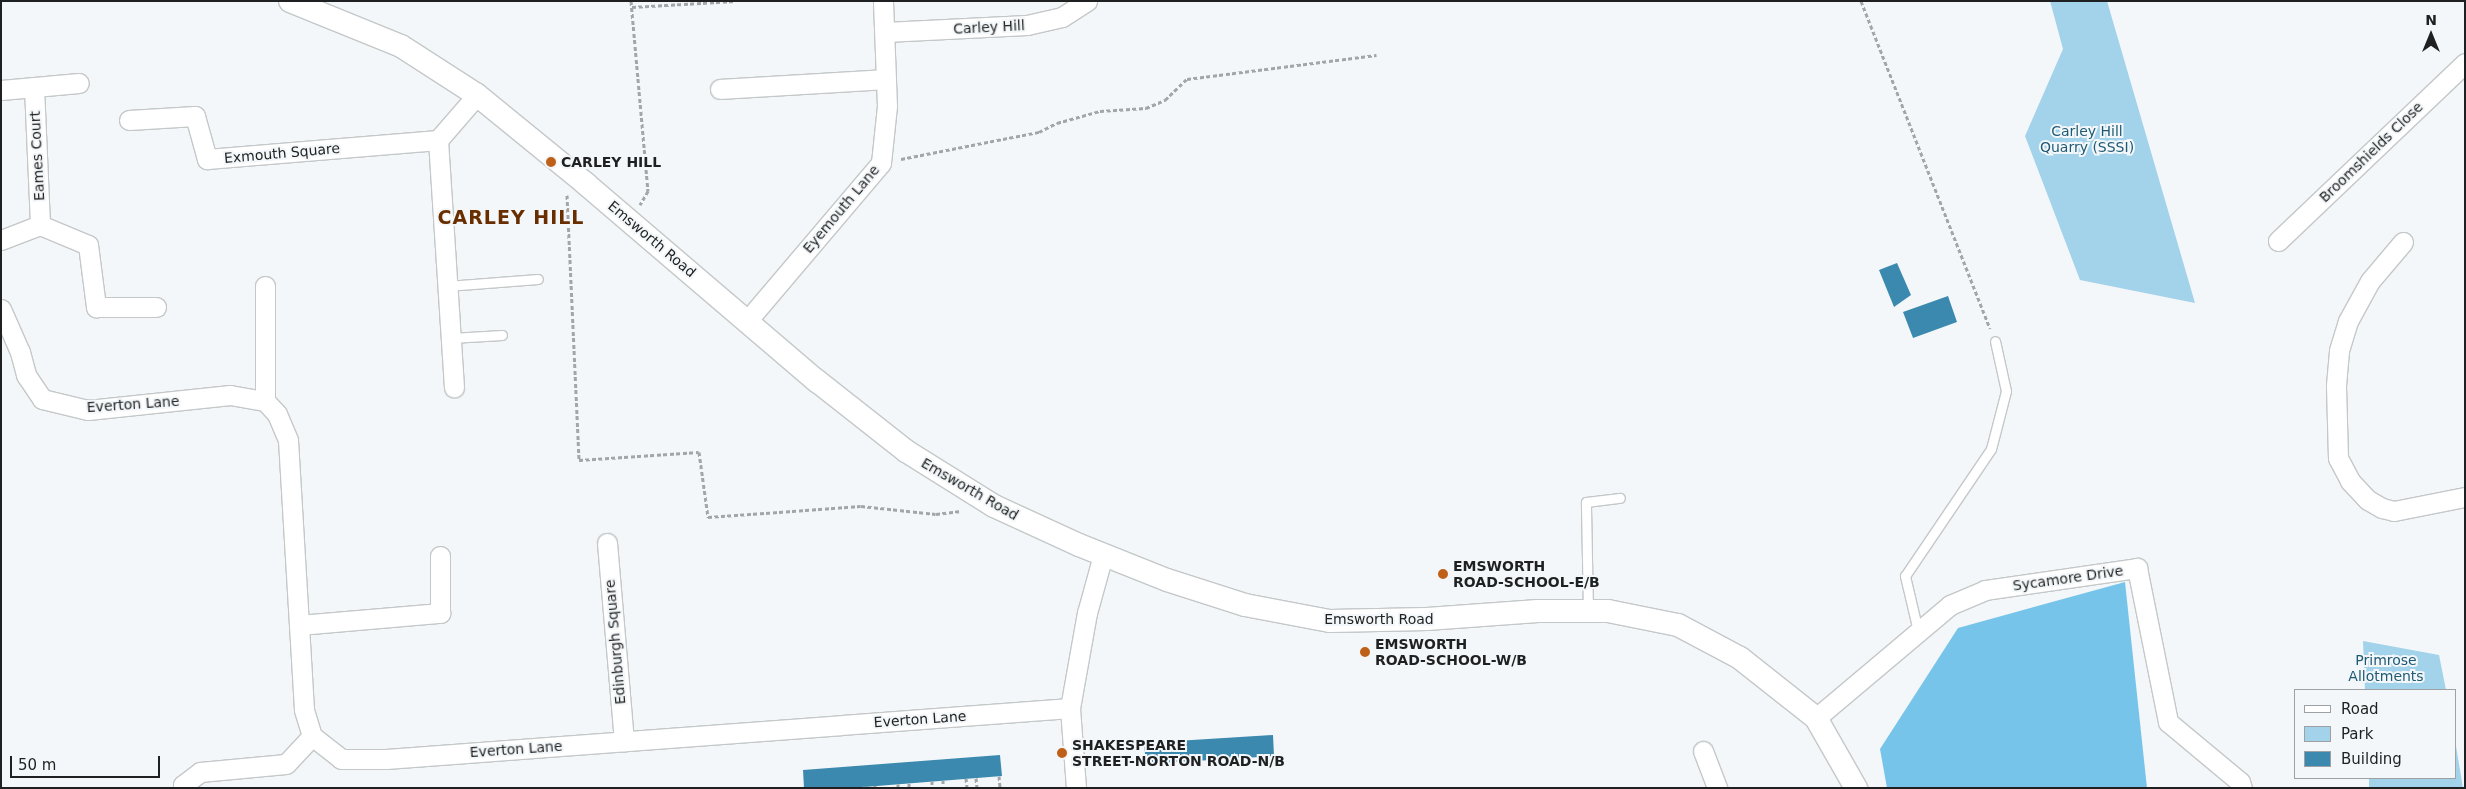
<!DOCTYPE html>
<html>
<head>
<meta charset="utf-8">
<style>
	body { margin:0 }
	#map { position:relative; width:2466px; height:789px; overflow:hidden; background:#f3f7f9; font-family:"DejaVu Sans",sans-serif }
	div>[style] { position:absolute }
	[style*='--x'] { left:calc(var(--x)*1px); top:calc(var(--y)*1px); width:calc(var(--w)*1px); rotate:calc(var(--a)*1deg) }
	.green>* { inset:0; background:#a3d2eb }
	.forest>* { inset:0; background:#77c4ea }
	.building>* { inset:0; background:#3b89ae }
	.path>* { height:3px; margin-top:-1.5px; transform-origin:0; background:repeating-linear-gradient(90deg,#a3a6a8 0 4px,transparent 0 6.5px) }
	.roads { filter:drop-shadow(1px 0 #c4c8c9) drop-shadow(-1px 0 #c4c8c9) drop-shadow(0 1px #c4c8c9) drop-shadow(0 -1px #c4c8c9) }
	.service>* { height:9px; margin:-4.5px; padding:0 4.5px; transform-origin:4.5px; border-radius:4.5px; background:#fff }
	.minor>* { height:19px; margin:-9.5px; padding:0 9.5px; transform-origin:9.5px; border-radius:9.5px; background:#fff }
	.tertiary>* { height:22px; margin:-11px; padding:0 11px; transform-origin:11px; border-radius:11px; background:#fff }
	.dots>* { width:14px; height:14px; translate:-50% -50%; box-sizing:border-box; border:2px solid #f3f7f9; border-radius:50% }
	span { translate:-50% -50%; white-space:nowrap; text-align:center; line-height:1.15; -webkit-text-stroke:4px #f3f7f9; paint-order:stroke }
	.street-label { font-size:14px; color:#1f2021 }
	.park-label { font-size:14px; color:#1e5a74 }
	.poi-label { font-size:14px; color:#1f2021; font-weight:700 }
	.left { translate:0 -50%; text-align:left }
	.district-label { font-size:19px; color:#692e00; font-weight:700; letter-spacing:1px }
	.frame { position:absolute; inset:0; border:2px solid #1f2021; pointer-events:none }
	.legend { position:absolute; left:2294px; top:689px; width:162px; height:90px; box-sizing:border-box; background:#f3f7f9; border:1px solid #9ea1a3; margin:0; padding:6px 9px; list-style:none; font-size:15px; color:#1f2021 }
	.legend li { display:flex; align-items:center; gap:10px; height:25px }
	.legend b { width:25px; border:1px solid #9ea1a3 }
	.north { position:absolute; left:2406px; top:10px; width:50px; height:50px; -webkit-text-stroke:4px #f3f7f9; paint-order:stroke; rotate:0deg; font-size:14px; font-weight:700; line-height:20px; text-align:center; color:#1f2021 }
	.north::after { content:''; display:block; margin:auto; width:18px; height:22px; background:#1f2021; clip-path:polygon(50% 0,100% 100%,50% 72%,0 100%) }
	.scale { position:absolute; left:10px; top:756px; width:150px; height:22px; box-sizing:border-box; border:2px solid #1f2021; border-top:0; padding-left:6px; font-size:15px; line-height:18px; white-space:nowrap; color:#1f2021; -webkit-text-stroke:4px #f3f7f9; paint-order:stroke }
</style>
</head>
<body>
<div id="map">
	<div class="green">
		<i style="clip-path:polygon(2050px 1px,2107px 1px,2195px 303px,2080px 280px,2025px 136px,2063px 49px)"></i>
		<i style="clip-path:polygon(2363px 641px,2439px 655px,2446px 690px,2365px 690px)"></i>
		<i style="clip-path:polygon(2455px 740px,2463px 788px,2369px 788px,2369px 778px,2455px 778px)"></i>
	</div>
	<div class="forest">
		<i style="clip-path:polygon(2125px 582px,2147px 788px,1887px 788px,1880px 749px,1958px 628px)"></i>
	</div>
	<div class="building">
		<i style="clip-path:polygon(1897px 263px,1911px 295px,1894px 307px,1879px 270px)"></i>
		<i style="clip-path:polygon(1948px 296px,1957px 322px,1913px 338px,1903px 312px)"></i>
		<i style="clip-path:polygon(1273px 735px,1274px 756px,1146px 764px,1144px 743px)"></i>
		<i style="clip-path:polygon(1000px 755px,1002px 776px,852px 788px,804px 788px,803px 770px)"></i>
	</div>
	<div class="path">
		<i style="--x:631;--y:1;--w:191;--a:84.9"></i>
		<i style="--x:648;--y:191;--w:16;--a:120"></i>
		<i style="--x:1861;--y:1;--w:352;--a:68.5"></i>
		<i style="--x:632;--y:7;--w:104;--a:-3.3"></i>
		<i style="--x:901;--y:159;--w:141;--a:-11.1"></i>
		<i style="--x:1039;--y:132;--w:20;--a:-27"></i>
		<i style="--x:1057;--y:123;--w:45;--a:-15.6"></i>
		<i style="--x:1100;--y:111;--w:46;--a:-3.7"></i>
		<i style="--x:1146;--y:108;--w:21;--a:-23"></i>
		<i style="--x:1165;--y:100;--w:30;--a:-44"></i>
		<i style="--x:1187;--y:79;--w:191;--a:-7.2"></i>
		<i style="--x:567;--y:195;--w:265;--a:87.4"></i>
		<i style="--x:579;--y:460;--w:120;--a:-3.8"></i>
		<i style="--x:699;--y:452;--w:66;--a:82.1"></i>
		<i style="--x:708;--y:517;--w:153;--a:-4.1"></i>
		<i style="--x:861;--y:506;--w:75;--a:6.1"></i>
		<i style="--x:936;--y:514;--w:25;--a:-7"></i>
		<i style="--x:999;--y:776;--w:12;--a:85"></i>
		<i style="--x:966;--y:778;--w:10;--a:84"></i>
		<i style="--x:976;--y:778;--w:10;--a:84"></i>
		<i style="--x:943;--y:780;--w:8;--a:90"></i>
		<i style="--x:932;--y:781;--w:7;--a:90"></i>
		<i style="--x:909;--y:783;--w:5;--a:90"></i>
		<i style="--x:898;--y:784;--w:4;--a:90"></i>
		<i style="--x:875;--y:785;--w:3;--a:90"></i>
		<i style="--x:864;--y:786;--w:2;--a:90"></i>
	</div>
	<div class="roads">
		<div class="service">
			<i style="--x:447;--y:286;--w:91;--a:-4.4"></i>
			<i style="--x:451;--y:338;--w:51;--a:-3.4"></i>
			<i style="--x:1588;--y:611;--w:109;--a:-91.1"></i>
			<i style="--x:1586;--y:502;--w:34;--a:-7"></i>
			<i style="--x:1918;--y:631;--w:57;--a:-103.3"></i>
			<i style="--x:1905;--y:576;--w:153;--a:-55.9"></i>
			<i style="--x:1991;--y:449;--w:60;--a:-75.5"></i>
			<i style="--x:2006;--y:391;--w:51;--a:-102.4"></i>
		</div>
		<div class="minor">
			<i style="--x:885;--y:32;--w:142;--a:-2.8"></i>
			<i style="--x:1027;--y:25;--w:36;--a:-13"></i>
			<i style="--x:1062;--y:17;--w:30;--a:-33"></i>
			<i style="--x:34;--y:87;--w:138;--a:87.5"></i>
			<i style="--x:720;--y:89;--w:166;--a:-3.4"></i>
			<i style="--x:1;--y:90;--w:78;--a:-5.1"></i>
			<i style="--x:129;--y:120;--w:66;--a:-3.5"></i>
			<i style="--x:195;--y:116;--w:45;--a:74.4"></i>
			<i style="--x:207;--y:159;--w:232;--a:-4.7"></i>
			<i style="--x:438;--y:140;--w:60;--a:-49.1"></i>
			<i style="--x:438;--y:140;--w:248;--a:86.3"></i>
			<i style="--x:1;--y:240;--w:42;--a:-21"></i>
			<i style="--x:40;--y:225;--w:52;--a:22.6"></i>
			<i style="--x:88;--y:245;--w:63;--a:82.6"></i>
			<i style="--x:96;--y:307;--w:60;--a:0"></i>
			<i style="--x:2278;--y:241;--w:258;--a:-43.6"></i>
			<i style="--x:2403;--y:242;--w:51;--a:130.2"></i>
			<i style="--x:2370;--y:281;--w:46;--a:118.8"></i>
			<i style="--x:2348;--y:321;--w:31;--a:107"></i>
			<i style="--x:2339;--y:351;--w:35;--a:95"></i>
			<i style="--x:2336;--y:386;--w:72;--a:88.4"></i>
			<i style="--x:2338;--y:458;--w:26;--a:62"></i>
			<i style="--x:2350;--y:481;--w:26;--a:47"></i>
			<i style="--x:2368;--y:500;--w:16;--a:30"></i>
			<i style="--x:2382;--y:508;--w:12;--a:14"></i>
			<i style="--x:2394;--y:511;--w:72;--a:-11.2"></i>
			<i style="--x:265;--y:286;--w:115;--a:90"></i>
			<i style="--x:1;--y:309;--w:47;--a:66.2"></i>
			<i style="--x:20;--y:352;--w:24;--a:75"></i>
			<i style="--x:26;--y:375;--w:29;--a:56"></i>
			<i style="--x:42;--y:399;--w:47;--a:13.4"></i>
			<i style="--x:88;--y:410;--w:143;--a:-6"></i>
			<i style="--x:230;--y:395;--w:36;--a:10"></i>
			<i style="--x:265;--y:401;--w:18;--a:47"></i>
			<i style="--x:277;--y:414;--w:28;--a:67"></i>
			<i style="--x:288;--y:440;--w:270;--a:86.6"></i>
			<i style="--x:304;--y:710;--w:27;--a:73"></i>
			<i style="--x:312;--y:736;--w:37;--a:38"></i>
			<i style="--x:341;--y:759;--w:45;--a:0"></i>
			<i style="--x:386;--y:759;--w:686;--a:-4.26"></i>
			<i style="--x:747;--y:321;--w:207;--a:-49.7"></i>
			<i style="--x:881;--y:163;--w:57;--a:-84"></i>
			<i style="--x:887;--y:106;--w:105;--a:-92.2"></i>
			<i style="--x:607;--y:543;--w:199;--a:85.1"></i>
			<i style="--x:299;--y:625;--w:142;--a:-4.9"></i>
			<i style="--x:440;--y:613;--w:57;--a:-90"></i>
			<i style="--x:1816;--y:718;--w:175;--a:-40.1"></i>
			<i style="--x:1950;--y:605;--w:38;--a:-23"></i>
			<i style="--x:1985;--y:590;--w:154;--a:-8.2"></i>
			<i style="--x:2137;--y:568;--w:157;--a:78.6"></i>
			<i style="--x:2168;--y:722;--w:94;--a:39.8"></i>
			<i style="--x:2240;--y:782;--w:6;--a:72"></i>
			<i style="--x:1703;--y:751;--w:40;--a:69"></i>
			<i style="--x:183;--y:788;--w:3;--a:-90"></i>
			<i style="--x:183;--y:785;--w:21;--a:-37"></i>
			<i style="--x:200;--y:772;--w:86;--a:-5.3"></i>
			<i style="--x:286;--y:764;--w:38;--a:-47"></i>
			<i style="--x:1076;--y:788;--w:80;--a:-94.3"></i>
			<i style="--x:1070;--y:708;--w:97;--a:-79.9"></i>
			<i style="--x:1087;--y:613;--w:60;--a:-74.6"></i>
		</div>
		<div class="tertiary">
			<i style="--x:290;--y:1;--w:120;--a:22.1"></i>
			<i style="--x:401;--y:46;--w:90;--a:32.8"></i>
			<i style="--x:477;--y:95;--w:141;--a:39.2"></i>
			<i style="--x:586;--y:184;--w:304;--a:40.5"></i>
			<i style="--x:817;--y:381;--w:113;--a:38.2"></i>
			<i style="--x:906;--y:451;--w:104;--a:32"></i>
			<i style="--x:994;--y:506;--w:94;--a:24.6"></i>
			<i style="--x:1079;--y:545;--w:95;--a:21.7"></i>
			<i style="--x:1167;--y:580;--w:82;--a:17.8"></i>
			<i style="--x:1245;--y:605;--w:86;--a:10.7"></i>
			<i style="--x:1330;--y:621;--w:97;--a:-1.2"></i>
			<i style="--x:1427;--y:619;--w:111;--a:-4.1"></i>
			<i style="--x:1538;--y:611;--w:70;--a:0"></i>
			<i style="--x:1608;--y:611;--w:71;--a:11.3"></i>
			<i style="--x:1678;--y:625;--w:70;--a:28"></i>
			<i style="--x:1740;--y:658;--w:97;--a:38.3"></i>
			<i style="--x:1816;--y:718;--w:81;--a:60.3"></i>
		</div>
	</div>
	<div class="dots">
		<i style="left:551px;top:162px;background:#bf6018"></i>
		<i style="left:1443px;top:574px;background:#bf6018"></i>
		<i style="left:1365px;top:652px;background:#bf6018"></i>
		<i style="left:1062px;top:753px;background:#bf6018"></i>
	</div>
	<div class="street-label">
		<span style="left:989px;top:27px;rotate:-3deg">Carley Hill</span>
		<span style="left:2371px;top:152px;rotate:-44deg">Broomshields Close</span>
		<span style="left:282px;top:153px;rotate:-5deg">Exmouth Square</span>
		<span style="left:37px;top:156px;rotate:-93deg">Eames Court</span>
		<span style="left:841px;top:209px;rotate:-50deg">Eyemouth Lane</span>
		<span style="left:652px;top:239px;rotate:40deg">Emsworth Road</span>
		<span style="left:133px;top:404px;rotate:-4deg">Everton Lane</span>
		<span style="left:970px;top:489px;rotate:30deg">Emsworth Road</span>
		<span style="left:2068px;top:578px;rotate:-8deg">Sycamore Drive</span>
		<span style="left:1379px;top:619px">Emsworth Road</span>
		<span style="left:615px;top:642px;rotate:-95deg">Edinburgh Square</span>
		<span style="left:920px;top:719px;rotate:-4deg">Everton Lane</span>
		<span style="left:516px;top:749px;rotate:-4deg">Everton Lane</span>
	</div>
	<div class="park-label">
		<span style="left:2087px;top:139px">Carley Hill<br>Quarry (SSSI)</span>
		<span style="left:2386px;top:668px">Primrose<br>Allotments</span>
	</div>
	<div class="poi-label">
		<span class="left" style="left:561px;top:162px">CARLEY HILL</span>
		<span class="left" style="left:1453px;top:574px">EMSWORTH<br>ROAD-SCHOOL-E/B</span>
		<span class="left" style="left:1375px;top:652px">EMSWORTH<br>ROAD-SCHOOL-W/B</span>
		<span class="left" style="left:1072px;top:753px">SHAKESPEARE<br>STREET-NORTON ROAD-N/B</span>
	</div>
	<div class="district-label">
		<span style="left:511px;top:218px">CARLEY HILL</span>
	</div>
	<div class="frame"></div>
	<ul class="legend">
	<li><b style="height:6px;background:#fff"></b>Road</li>
	<li><b style="height:14px;background:#a3d2eb"></b>Park</li>
	<li><b style="height:14px;background:#3b89ae"></b>Building</li>
	</ul>
	<div class="north">N</div>
	<div class="scale">50 m</div>
</div>
</body>
</html>
